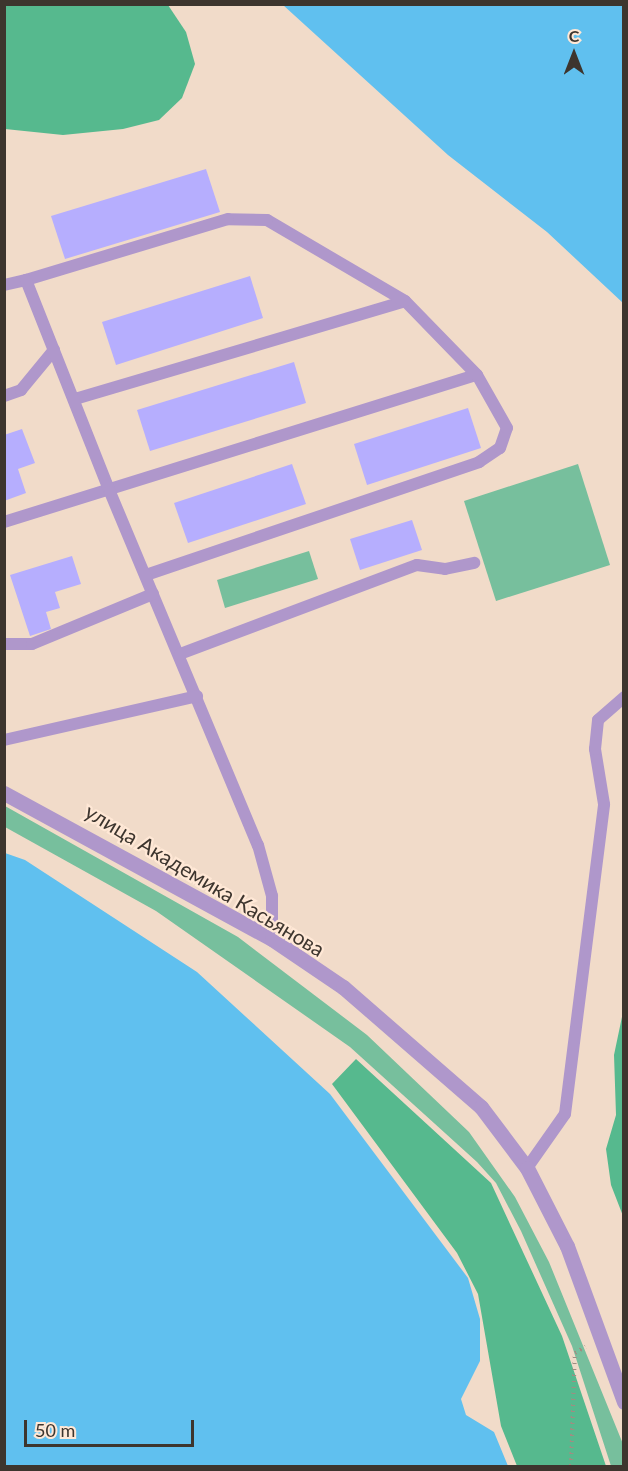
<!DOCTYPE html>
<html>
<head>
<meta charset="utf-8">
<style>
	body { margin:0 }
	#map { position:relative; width:628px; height:1471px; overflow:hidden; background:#f1dbc9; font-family:Lato,sans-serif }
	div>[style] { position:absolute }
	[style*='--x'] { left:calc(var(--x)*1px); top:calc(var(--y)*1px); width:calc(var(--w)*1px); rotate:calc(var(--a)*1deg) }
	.green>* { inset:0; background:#77bf9d }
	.forest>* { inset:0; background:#56b98e }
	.water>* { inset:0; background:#60c0ef }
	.building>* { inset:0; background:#b6aefe }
	.path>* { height:4px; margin-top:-2px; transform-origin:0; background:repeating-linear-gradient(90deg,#9e8e82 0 1.5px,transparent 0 6px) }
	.service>* { height:12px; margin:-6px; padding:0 6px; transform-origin:6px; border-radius:6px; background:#af97cb }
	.minor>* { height:15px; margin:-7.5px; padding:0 7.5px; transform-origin:7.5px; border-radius:7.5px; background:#af97cb }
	span { translate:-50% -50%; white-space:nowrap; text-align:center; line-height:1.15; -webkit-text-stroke:4.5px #ffe8d6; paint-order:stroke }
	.street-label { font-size:21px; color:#3d352e }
	.frame { position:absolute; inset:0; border:6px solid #3d352e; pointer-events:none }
	.north { position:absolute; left:544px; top:24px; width:60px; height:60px; -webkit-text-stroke:4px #ffe8d6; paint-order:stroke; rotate:0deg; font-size:16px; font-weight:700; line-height:24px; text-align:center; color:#3d352e }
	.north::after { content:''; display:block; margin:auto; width:21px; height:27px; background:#3d352e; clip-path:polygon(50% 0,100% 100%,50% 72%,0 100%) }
	.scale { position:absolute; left:24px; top:1420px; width:170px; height:27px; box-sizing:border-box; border:3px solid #3d352e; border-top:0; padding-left:8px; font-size:18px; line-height:21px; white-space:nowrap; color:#3d352e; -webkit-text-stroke:4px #ffe8d6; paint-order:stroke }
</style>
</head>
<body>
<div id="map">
	<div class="green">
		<i style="clip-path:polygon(578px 464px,610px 565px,496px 601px,464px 501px)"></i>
		<i style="clip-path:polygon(309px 551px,318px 579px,225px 608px,217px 580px)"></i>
		<i style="clip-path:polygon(5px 806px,238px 937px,367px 1035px,469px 1132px,515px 1197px,549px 1262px,623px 1444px,623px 1466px,611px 1466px,572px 1346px,521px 1231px,496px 1183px,477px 1162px,350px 1047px,156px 911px,5px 827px)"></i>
	</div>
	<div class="forest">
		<i style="clip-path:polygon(4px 5px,168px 5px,186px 32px,195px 64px,182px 98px,159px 120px,123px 129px,63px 135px,5px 129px)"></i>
		<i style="clip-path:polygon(623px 1012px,623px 1216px,611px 1185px,606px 1149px,616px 1115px,614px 1055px)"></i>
		<i style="clip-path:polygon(356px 1059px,491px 1183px,562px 1336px,606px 1466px,517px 1466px,501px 1426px,478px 1294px,457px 1253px,332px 1084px)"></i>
	</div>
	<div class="water">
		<i style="clip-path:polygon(283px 5px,623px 5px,623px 303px,547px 232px,448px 155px)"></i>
		<i style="clip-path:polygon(5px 853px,25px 860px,197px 972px,330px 1094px,468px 1278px,480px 1319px,480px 1361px,461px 1399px,466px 1415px,494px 1432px,508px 1466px,5px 1466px)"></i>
	</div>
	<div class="building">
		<i style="clip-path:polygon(206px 169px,220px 212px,65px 259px,51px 216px)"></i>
		<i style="clip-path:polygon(250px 276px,263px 318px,116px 365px,102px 322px)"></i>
		<i style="clip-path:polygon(294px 362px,306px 403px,150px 451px,137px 410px)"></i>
		<i style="clip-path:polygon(468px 408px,481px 448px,367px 485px,354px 444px)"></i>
		<i style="clip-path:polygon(22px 429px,35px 463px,18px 469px,26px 493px,4px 501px,4px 435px)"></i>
		<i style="clip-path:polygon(292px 464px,306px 504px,188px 543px,174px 503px)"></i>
		<i style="clip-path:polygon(412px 520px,422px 550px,360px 570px,350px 539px)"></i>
		<i style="clip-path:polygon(72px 556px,81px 584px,55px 592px,60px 608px,46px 612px,51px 629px,30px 636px,10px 575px)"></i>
	</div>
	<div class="path">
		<i style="--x:571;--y:1466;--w:113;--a:-88"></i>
		<i style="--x:575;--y:1353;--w:12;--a:-31"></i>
	</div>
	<div class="service">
		<i style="--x:4;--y:285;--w:23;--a:-13"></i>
		<i style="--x:4;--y:396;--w:18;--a:-19"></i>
		<i style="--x:21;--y:390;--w:52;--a:-50.5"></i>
		<i style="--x:75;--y:399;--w:344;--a:-16.5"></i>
		<i style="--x:4;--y:522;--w:495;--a:-17.3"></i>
		<i style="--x:146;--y:575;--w:352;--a:-18.7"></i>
		<i style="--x:479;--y:462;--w:25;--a:-34"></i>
		<i style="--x:500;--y:448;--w:21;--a:-71"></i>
		<i style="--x:507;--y:428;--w:61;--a:-119.5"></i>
		<i style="--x:477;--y:375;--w:103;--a:-134.2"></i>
		<i style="--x:405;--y:301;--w:160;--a:-149.6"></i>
		<i style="--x:267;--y:220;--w:39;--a:-179"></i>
		<i style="--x:228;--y:219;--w:211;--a:163.2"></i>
		<i style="--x:26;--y:280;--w:228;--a:68.4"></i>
		<i style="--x:110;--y:492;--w:383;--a:67.3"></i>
		<i style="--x:258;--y:845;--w:53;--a:74.6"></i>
		<i style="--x:272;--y:896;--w:43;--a:90"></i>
		<i style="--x:4;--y:644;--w:28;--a:0"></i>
		<i style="--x:32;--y:644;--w:131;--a:-22.5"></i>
		<i style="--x:180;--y:654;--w:253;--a:-20.6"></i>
		<i style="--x:417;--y:565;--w:28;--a:8"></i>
		<i style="--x:445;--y:569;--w:30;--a:-12"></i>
		<i style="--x:4;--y:740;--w:198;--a:-12.8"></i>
		<i style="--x:527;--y:1168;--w:66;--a:-54.9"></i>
		<i style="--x:565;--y:1114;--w:312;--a:-82.8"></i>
		<i style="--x:604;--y:804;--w:56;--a:-99.3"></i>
		<i style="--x:595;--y:749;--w:29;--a:-84"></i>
		<i style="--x:598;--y:720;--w:35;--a:-41"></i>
	</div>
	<div class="minor">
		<i style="--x:4;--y:793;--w:305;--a:28.6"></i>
		<i style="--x:272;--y:939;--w:86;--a:34.1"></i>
		<i style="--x:343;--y:987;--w:183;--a:41"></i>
		<i style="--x:481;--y:1107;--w:76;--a:53"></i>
		<i style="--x:527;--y:1168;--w:88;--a:62.9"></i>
		<i style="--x:567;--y:1246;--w:166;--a:69.9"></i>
	</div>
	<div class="street-label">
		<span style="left:205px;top:880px;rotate:31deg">улица Академика Касьянова</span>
	</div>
	<div class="frame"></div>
	<div class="north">С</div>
	<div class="scale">50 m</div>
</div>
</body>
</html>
